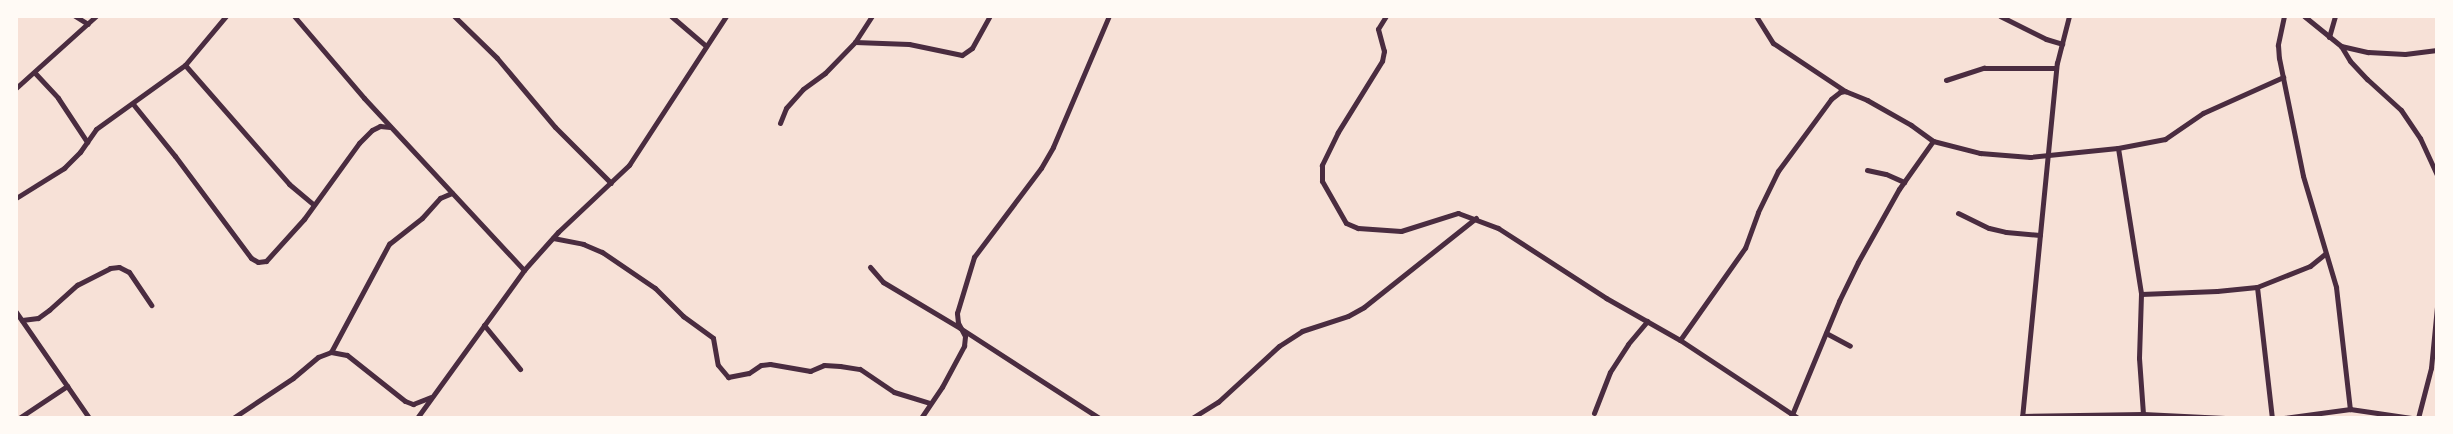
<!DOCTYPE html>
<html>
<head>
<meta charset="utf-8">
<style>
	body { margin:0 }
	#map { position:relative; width:2453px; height:434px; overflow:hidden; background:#f7e1d7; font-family:"Asap Condensed",sans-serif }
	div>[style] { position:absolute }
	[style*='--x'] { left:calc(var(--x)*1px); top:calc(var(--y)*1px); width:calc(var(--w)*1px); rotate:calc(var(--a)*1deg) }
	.minor>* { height:5px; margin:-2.5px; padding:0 2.5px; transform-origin:2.5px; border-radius:2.5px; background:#4a2c40 }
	span { translate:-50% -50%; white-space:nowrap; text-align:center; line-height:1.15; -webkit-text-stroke:4.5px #fffaf5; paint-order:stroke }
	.frame { position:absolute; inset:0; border:18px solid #fffaf5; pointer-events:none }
</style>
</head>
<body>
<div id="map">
	<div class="minor">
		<i style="--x:75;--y:16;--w:15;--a:32"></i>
		<i style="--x:294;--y:16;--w:108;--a:49.5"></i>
		<i style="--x:364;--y:98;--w:235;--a:47.1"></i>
		<i style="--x:454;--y:16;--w:60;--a:44.3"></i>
		<i style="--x:497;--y:58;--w:90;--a:50"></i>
		<i style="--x:555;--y:127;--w:79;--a:45"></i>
		<i style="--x:671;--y:16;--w:46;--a:40.6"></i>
		<i style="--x:1386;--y:16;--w:15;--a:122"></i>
		<i style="--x:1378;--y:29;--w:23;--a:75"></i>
		<i style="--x:1384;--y:51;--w:10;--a:101"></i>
		<i style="--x:1382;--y:61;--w:84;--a:121.8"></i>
		<i style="--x:1338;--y:132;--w:37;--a:116"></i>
		<i style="--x:1322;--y:165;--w:16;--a:90"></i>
		<i style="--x:1322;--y:181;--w:48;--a:60.3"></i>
		<i style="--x:1346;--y:223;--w:13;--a:23"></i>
		<i style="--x:1358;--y:228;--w:43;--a:4"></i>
		<i style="--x:1401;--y:231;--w:60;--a:-17.5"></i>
		<i style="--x:1458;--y:213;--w:43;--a:20.6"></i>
		<i style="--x:1498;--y:228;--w:129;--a:32.9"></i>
		<i style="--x:1606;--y:298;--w:85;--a:29.6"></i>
		<i style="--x:1680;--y:340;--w:141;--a:33.5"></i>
		<i style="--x:1756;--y:16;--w:32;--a:58"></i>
		<i style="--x:1773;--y:43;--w:87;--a:33.7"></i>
		<i style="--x:2000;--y:16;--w:51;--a:26.6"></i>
		<i style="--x:2046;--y:39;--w:17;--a:17"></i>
		<i style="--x:2284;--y:16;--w:30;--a:102"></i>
		<i style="--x:2278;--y:45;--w:13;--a:86"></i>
		<i style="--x:2279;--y:58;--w:120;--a:78.5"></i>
		<i style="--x:2303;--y:176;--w:116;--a:73.4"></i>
		<i style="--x:2336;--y:287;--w:123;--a:83.5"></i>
		<i style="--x:2304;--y:16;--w:48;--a:39"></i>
		<i style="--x:2341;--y:46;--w:28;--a:13"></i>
		<i style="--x:2368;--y:52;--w:37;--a:3"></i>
		<i style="--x:2405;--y:54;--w:32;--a:-7"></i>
		<i style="--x:2329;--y:37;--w:22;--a:-74"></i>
		<i style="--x:855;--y:42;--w:54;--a:2.1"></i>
		<i style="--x:909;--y:44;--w:54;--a:11.7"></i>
		<i style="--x:962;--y:55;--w:12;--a:-35"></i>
		<i style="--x:972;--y:48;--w:37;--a:-61"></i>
		<i style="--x:2341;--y:46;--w:17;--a:59"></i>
		<i style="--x:2350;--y:61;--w:25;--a:47"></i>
		<i style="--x:2367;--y:79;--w:46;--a:42.4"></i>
		<i style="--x:2401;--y:110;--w:34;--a:56"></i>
		<i style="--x:2420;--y:138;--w:41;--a:65.3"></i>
		<i style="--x:185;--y:65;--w:158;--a:48.8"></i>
		<i style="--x:289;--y:184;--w:31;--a:40"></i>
		<i style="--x:35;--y:73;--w:34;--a:47"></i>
		<i style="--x:58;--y:98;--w:53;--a:56.6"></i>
		<i style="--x:1946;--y:80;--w:40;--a:-18"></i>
		<i style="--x:1984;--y:68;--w:72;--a:0"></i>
		<i style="--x:16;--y:88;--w:108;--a:-42"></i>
		<i style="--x:133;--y:104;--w:67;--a:51.1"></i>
		<i style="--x:175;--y:156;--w:127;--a:53.3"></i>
		<i style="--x:251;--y:258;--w:8;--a:30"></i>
		<i style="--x:258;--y:262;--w:8;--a:-7"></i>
		<i style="--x:266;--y:261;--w:57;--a:-47.9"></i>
		<i style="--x:304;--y:219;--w:94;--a:-54.1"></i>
		<i style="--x:359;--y:143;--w:18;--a:-45"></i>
		<i style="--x:372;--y:130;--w:9;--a:-27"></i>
		<i style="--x:380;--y:126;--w:10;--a:6"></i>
		<i style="--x:780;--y:123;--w:16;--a:-68"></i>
		<i style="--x:786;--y:108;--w:25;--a:-48"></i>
		<i style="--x:803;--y:89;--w:27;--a:-36"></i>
		<i style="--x:825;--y:73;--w:43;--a:-45.9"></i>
		<i style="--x:855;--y:42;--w:31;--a:-57"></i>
		<i style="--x:2118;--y:148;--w:148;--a:81"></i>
		<i style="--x:2141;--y:294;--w:64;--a:91.8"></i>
		<i style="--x:2139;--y:358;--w:56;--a:85.9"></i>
		<i style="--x:1867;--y:170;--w:19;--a:12"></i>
		<i style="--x:1886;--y:174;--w:20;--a:24"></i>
		<i style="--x:16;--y:198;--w:57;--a:-32"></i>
		<i style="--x:64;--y:168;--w:23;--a:-45"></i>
		<i style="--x:80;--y:152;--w:28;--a:-55"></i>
		<i style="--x:96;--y:129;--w:110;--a:-35.7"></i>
		<i style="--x:185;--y:65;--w:64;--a:-50.1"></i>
		<i style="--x:1958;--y:213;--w:34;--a:26"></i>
		<i style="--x:1989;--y:228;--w:17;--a:13"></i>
		<i style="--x:2006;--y:232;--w:34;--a:5"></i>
		<i style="--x:553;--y:238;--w:31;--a:11"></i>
		<i style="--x:583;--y:244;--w:21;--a:23"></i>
		<i style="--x:602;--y:252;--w:64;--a:34.2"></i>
		<i style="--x:655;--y:288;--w:40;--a:45"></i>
		<i style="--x:683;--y:316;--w:37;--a:36"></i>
		<i style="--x:713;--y:338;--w:27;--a:80"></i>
		<i style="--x:718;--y:365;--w:16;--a:50"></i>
		<i style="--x:728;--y:377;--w:21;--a:-11"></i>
		<i style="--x:749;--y:373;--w:14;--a:-34"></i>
		<i style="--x:761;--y:365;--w:9;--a:-6"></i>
		<i style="--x:770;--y:364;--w:41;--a:9.9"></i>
		<i style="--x:810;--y:371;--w:15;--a:-23"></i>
		<i style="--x:824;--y:365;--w:16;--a:4"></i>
		<i style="--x:840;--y:366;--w:20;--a:9"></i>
		<i style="--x:860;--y:369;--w:41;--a:34.1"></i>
		<i style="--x:894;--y:392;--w:37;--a:17"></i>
		<i style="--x:870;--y:267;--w:20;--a:49"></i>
		<i style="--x:883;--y:282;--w:90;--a:30.9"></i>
		<i style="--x:960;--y:328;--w:166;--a:32.9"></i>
		<i style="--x:2257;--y:287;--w:132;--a:83.5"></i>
		<i style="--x:2141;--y:294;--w:76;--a:-2.3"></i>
		<i style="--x:2217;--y:291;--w:40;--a:-5.7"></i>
		<i style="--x:2257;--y:287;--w:57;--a:-21.6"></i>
		<i style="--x:2310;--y:266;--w:19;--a:-39"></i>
		<i style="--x:16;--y:312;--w:129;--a:55.4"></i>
		<i style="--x:22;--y:320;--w:16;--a:-7"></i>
		<i style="--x:38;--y:318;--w:14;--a:-36"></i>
		<i style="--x:49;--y:310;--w:38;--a:-42"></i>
		<i style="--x:77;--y:285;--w:37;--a:-27"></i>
		<i style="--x:110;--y:268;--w:9;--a:-6"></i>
		<i style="--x:119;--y:267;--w:11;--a:27"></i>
		<i style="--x:129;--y:272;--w:40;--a:56"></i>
		<i style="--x:484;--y:325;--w:57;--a:50.7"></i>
		<i style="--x:1826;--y:333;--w:27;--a:28"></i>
		<i style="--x:1680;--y:340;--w:113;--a:-54.8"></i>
		<i style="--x:1745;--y:248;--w:38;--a:-70"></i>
		<i style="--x:1758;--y:212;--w:46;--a:-64"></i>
		<i style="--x:1778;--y:171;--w:89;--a:-53.6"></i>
		<i style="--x:1831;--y:99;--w:11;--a:-38"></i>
		<i style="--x:1840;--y:92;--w:5;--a:-11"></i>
		<i style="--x:1845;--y:91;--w:24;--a:22"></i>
		<i style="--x:1867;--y:100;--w:51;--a:29.6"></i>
		<i style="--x:1911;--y:125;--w:27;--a:36"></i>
		<i style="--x:1933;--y:141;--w:49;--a:14.3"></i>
		<i style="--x:1980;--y:153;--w:50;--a:4.6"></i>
		<i style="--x:2030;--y:157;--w:88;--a:-5.8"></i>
		<i style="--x:2118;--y:148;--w:48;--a:-10.8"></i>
		<i style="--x:2165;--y:139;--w:46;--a:-34.4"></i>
		<i style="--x:2203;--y:113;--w:88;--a:-24.2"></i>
		<i style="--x:331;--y:352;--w:123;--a:-61.8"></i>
		<i style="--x:389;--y:244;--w:42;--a:-38.2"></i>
		<i style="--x:422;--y:218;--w:27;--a:-48"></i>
		<i style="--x:440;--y:198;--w:13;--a:-23"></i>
		<i style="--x:1594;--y:413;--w:44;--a:-68.7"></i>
		<i style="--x:1610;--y:372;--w:33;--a:-57"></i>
		<i style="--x:1628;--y:344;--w:30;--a:-50"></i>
		<i style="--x:2022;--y:416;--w:121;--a:-0.9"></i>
		<i style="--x:2143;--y:414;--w:82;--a:2.8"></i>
		<i style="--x:1791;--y:417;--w:126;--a:-67.5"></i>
		<i style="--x:1839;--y:301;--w:43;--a:-64"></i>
		<i style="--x:1858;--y:262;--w:84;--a:-60.7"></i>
		<i style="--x:1899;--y:189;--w:59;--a:-54.7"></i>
		<i style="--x:19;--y:418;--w:58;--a:-33.7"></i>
		<i style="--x:233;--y:418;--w:72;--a:-33.7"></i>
		<i style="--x:293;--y:378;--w:33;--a:-40"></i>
		<i style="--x:318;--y:357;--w:14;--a:-21"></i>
		<i style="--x:331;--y:352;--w:16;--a:11"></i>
		<i style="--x:347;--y:355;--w:74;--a:38.4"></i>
		<i style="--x:405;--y:401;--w:9;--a:21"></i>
		<i style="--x:413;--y:404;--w:19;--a:-21"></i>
		<i style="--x:417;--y:418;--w:183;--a:-54.1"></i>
		<i style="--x:524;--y:270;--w:51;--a:-48.2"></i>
		<i style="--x:558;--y:232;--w:98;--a:-43.3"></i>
		<i style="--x:629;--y:165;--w:178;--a:-56.9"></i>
		<i style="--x:921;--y:418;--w:37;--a:-56"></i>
		<i style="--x:942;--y:387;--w:47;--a:-61.8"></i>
		<i style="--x:964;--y:346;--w:10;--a:-84"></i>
		<i style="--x:965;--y:336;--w:15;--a:-118"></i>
		<i style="--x:958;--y:323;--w:10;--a:-96"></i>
		<i style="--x:957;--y:313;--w:59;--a:-73.1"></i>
		<i style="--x:974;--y:257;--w:111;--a:-53"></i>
		<i style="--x:1041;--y:168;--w:24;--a:-60"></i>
		<i style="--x:1053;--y:147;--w:142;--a:-66.9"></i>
		<i style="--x:1192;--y:418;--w:31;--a:-32"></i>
		<i style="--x:1218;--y:402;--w:83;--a:-42.6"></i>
		<i style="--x:1279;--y:346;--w:27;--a:-33"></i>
		<i style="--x:1302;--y:331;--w:48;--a:-18.1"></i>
		<i style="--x:1348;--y:316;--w:18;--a:-29"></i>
		<i style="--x:1364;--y:307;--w:143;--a:-38.5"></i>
		<i style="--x:2022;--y:418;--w:357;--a:-84.4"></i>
		<i style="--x:2057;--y:63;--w:49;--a:-75.7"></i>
		<i style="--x:2284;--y:418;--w:67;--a:-7.8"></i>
		<i style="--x:2350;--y:409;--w:62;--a:8.4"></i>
		<i style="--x:2418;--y:418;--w:52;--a:-75.4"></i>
		<i style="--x:2431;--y:368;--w:61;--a:-84.4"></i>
	</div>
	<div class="frame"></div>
</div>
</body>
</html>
